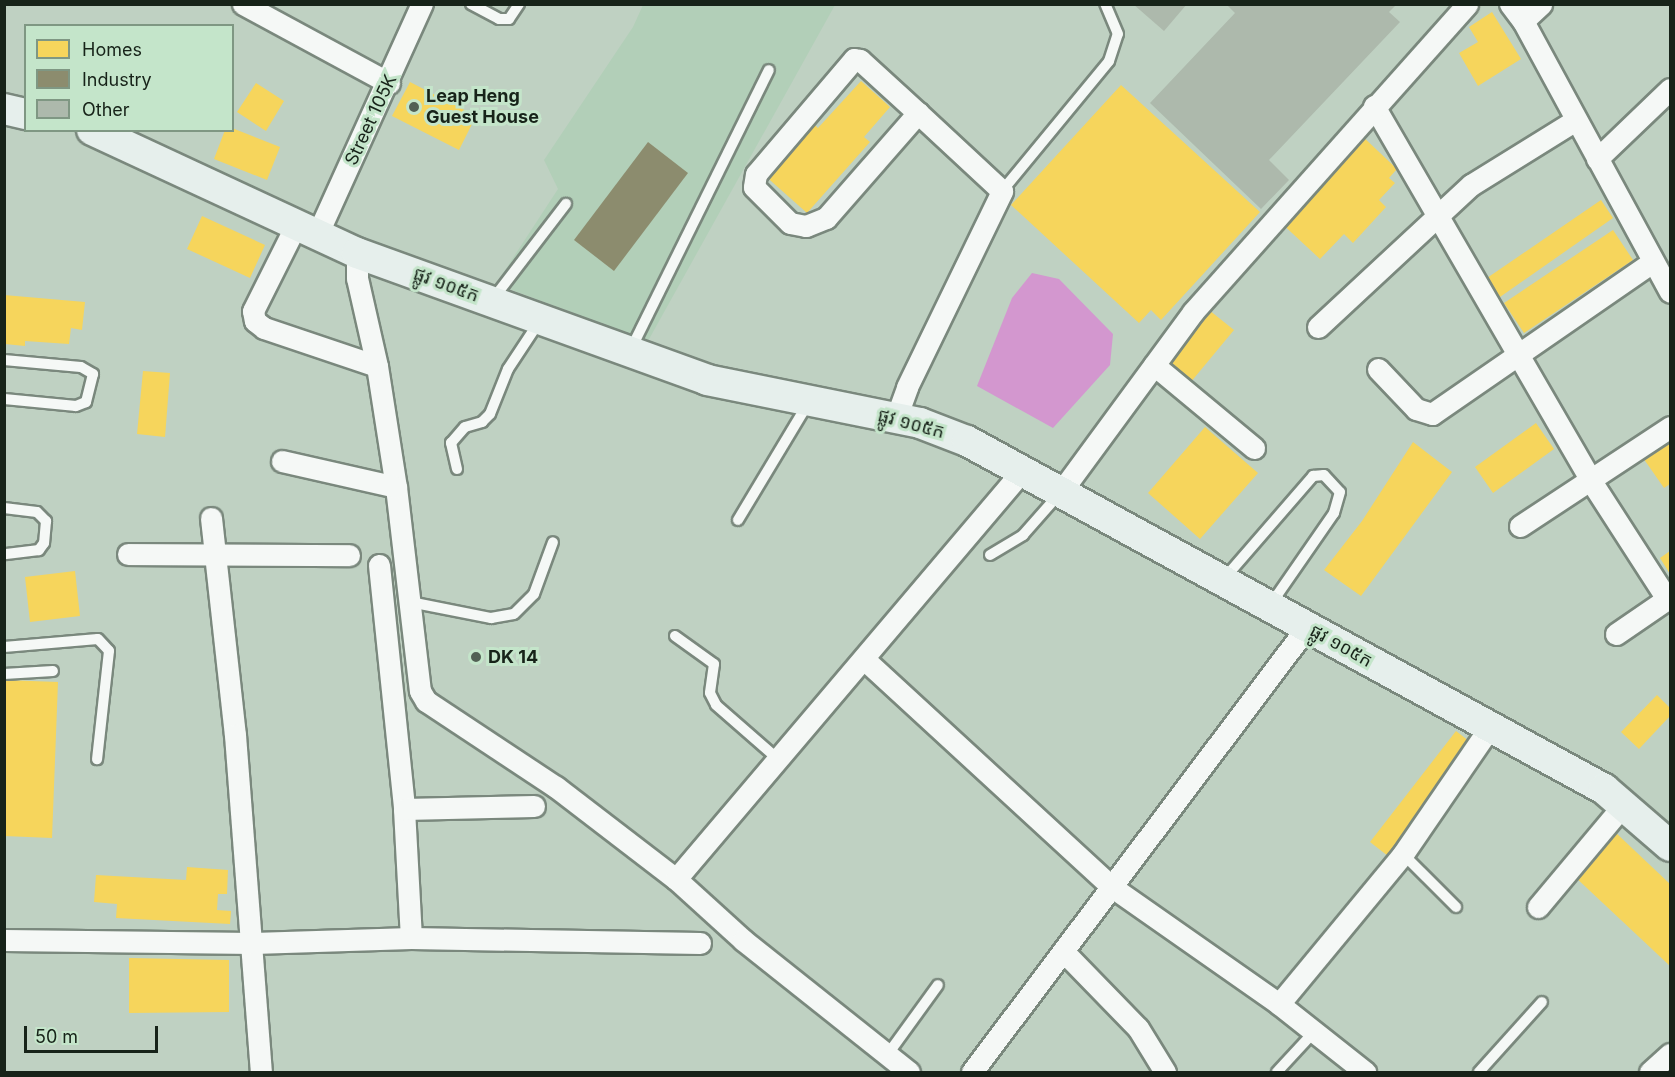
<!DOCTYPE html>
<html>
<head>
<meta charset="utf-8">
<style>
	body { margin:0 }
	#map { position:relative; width:1675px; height:1077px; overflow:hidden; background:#bfd1c2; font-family:Inter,"Noto Sans Khmer",sans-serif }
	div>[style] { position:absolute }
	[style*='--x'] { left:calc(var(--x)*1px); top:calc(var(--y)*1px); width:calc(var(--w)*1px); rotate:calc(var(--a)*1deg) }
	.built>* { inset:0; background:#b2cfb8 }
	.water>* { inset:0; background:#d397cf }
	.homes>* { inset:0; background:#f6d55c }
	.industry>* { inset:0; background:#8c8c6e }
	.building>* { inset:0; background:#adb9ac }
	.roads { filter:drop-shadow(2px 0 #7a887d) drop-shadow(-2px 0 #7a887d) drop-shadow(0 2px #7a887d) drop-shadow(0 -2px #7a887d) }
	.lane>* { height:10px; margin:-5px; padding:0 5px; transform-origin:5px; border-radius:5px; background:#f5f8f6 }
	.street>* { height:21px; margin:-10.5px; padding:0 10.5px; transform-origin:10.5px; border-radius:10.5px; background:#f5f8f6 }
	.secondary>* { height:30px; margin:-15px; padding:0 15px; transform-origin:15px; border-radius:15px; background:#e6efec }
	.dots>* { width:16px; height:16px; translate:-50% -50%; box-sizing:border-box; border:3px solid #c4e5ca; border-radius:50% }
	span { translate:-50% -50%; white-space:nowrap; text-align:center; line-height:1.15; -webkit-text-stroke:6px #c4e5ca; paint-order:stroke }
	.poi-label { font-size:18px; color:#172319; font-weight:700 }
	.left { translate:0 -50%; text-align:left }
	.street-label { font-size:18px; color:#172319 }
	.frame { position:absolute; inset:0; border:6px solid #172319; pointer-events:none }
	.legend { position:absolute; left:24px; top:24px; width:210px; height:108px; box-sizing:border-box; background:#c4e5ca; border:2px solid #7f9783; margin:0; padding:8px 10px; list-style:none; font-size:18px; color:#172319 }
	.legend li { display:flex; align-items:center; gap:12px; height:30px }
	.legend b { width:30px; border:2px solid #7f9783 }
	.scale { position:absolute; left:24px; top:1026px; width:134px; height:27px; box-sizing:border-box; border:3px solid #172319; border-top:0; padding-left:8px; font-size:18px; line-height:21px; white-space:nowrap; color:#172319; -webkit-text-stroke:4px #c4e5ca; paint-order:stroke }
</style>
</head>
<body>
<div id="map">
	<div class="built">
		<i style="clip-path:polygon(643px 5px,835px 5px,648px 341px,496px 284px,558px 189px,544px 160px,633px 27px)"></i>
	</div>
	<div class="water">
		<i style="clip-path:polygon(1032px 273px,1059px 279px,1113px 334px,1110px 365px,1053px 428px,977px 386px,1012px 298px)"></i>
	</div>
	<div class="homes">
		<i style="clip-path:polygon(1492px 12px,1521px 59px,1478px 86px,1459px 53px,1478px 42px,1469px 27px)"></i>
		<i style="clip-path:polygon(861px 81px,890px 107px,864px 137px,870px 142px,807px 213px,762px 173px,809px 120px,818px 128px)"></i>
		<i style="clip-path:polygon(410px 82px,476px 116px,459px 150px,392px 116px)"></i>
		<i style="clip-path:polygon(256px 83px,284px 101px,266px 131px,237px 112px)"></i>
		<i style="clip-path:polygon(1121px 85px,1260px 212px,1161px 320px,1151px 310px,1139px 323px,1011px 205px)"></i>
		<i style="clip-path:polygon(232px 128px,280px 147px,267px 180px,214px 159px,225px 130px)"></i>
		<i style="clip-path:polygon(1359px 133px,1397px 169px,1389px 178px,1395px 183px,1379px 200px,1386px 207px,1353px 243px,1344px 234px,1320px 259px,1278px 220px)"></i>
		<i style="clip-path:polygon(1601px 200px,1613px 218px,1500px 297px,1487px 278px)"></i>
		<i style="clip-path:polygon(202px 216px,265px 245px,250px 278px,187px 249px)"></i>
		<i style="clip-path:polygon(1613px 230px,1633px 260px,1524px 333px,1504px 303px)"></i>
		<i style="clip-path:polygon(4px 295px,85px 302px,82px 330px,71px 328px,69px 344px,25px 341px,25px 346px,5px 344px)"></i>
		<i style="clip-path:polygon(1204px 306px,1234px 330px,1190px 383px,1154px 365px)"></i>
		<i style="clip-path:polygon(143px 371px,170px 373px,165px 437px,137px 434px)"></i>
		<i style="clip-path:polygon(1536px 423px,1554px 449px,1493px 493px,1475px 467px)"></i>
		<i style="clip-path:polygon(1205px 427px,1258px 473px,1200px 539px,1148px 493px)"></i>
		<i style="clip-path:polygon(1670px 435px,1670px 484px,1664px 488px,1641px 455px)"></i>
		<i style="clip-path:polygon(1413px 442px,1452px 472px,1361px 596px,1324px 570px,1362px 521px)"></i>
		<i style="clip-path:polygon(1670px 551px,1670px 574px,1660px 558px)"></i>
		<i style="clip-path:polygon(75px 571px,80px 616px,30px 622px,25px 577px)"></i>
		<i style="clip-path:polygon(4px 680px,58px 682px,52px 838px,4px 836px)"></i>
		<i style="clip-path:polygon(1657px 695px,1670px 708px,1670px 716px,1639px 749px,1621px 732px)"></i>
		<i style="clip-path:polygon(1456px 731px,1474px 745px,1388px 856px,1370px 842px)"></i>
		<i style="clip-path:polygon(1614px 831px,1670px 884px,1670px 966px,1573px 875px)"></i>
		<i style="clip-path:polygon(187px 867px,228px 870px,227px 894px,218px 894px,217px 910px,231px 911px,230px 924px,116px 918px,117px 904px,94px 902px,96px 875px,186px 880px)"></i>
		<i style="clip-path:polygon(129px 958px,229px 960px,229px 1012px,129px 1013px)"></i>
	</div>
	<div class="industry">
		<i style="clip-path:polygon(648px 142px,688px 173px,614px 271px,574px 240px)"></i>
	</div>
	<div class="building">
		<i style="clip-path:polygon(1133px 4px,1187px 4px,1164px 31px)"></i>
		<i style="clip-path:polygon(1226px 4px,1397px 4px,1389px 12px,1400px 22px,1269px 160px,1289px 180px,1261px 209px,1150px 103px,1235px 13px)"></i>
	</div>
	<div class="roads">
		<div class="lane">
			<i style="--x:471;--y:4;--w:32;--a:28"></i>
			<i style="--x:499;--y:19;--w:10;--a:0"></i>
			<i style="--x:509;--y:19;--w:18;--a:-56"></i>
			<i style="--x:1002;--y:191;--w:168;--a:-50.5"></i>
			<i style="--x:1109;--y:61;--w:28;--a:-72"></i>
			<i style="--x:1118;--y:34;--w:33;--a:-113"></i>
			<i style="--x:493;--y:299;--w:120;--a:-52.5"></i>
			<i style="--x:631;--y:349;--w:311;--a:-63.7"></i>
			<i style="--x:4;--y:360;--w:77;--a:5.2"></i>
			<i style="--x:81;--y:367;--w:14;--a:30"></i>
			<i style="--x:93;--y:374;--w:29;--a:104"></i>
			<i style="--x:86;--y:402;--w:11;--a:158"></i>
			<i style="--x:76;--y:406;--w:72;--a:-174.4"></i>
			<i style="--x:457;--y:469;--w:27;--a:-103"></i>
			<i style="--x:451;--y:443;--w:21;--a:-49"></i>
			<i style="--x:465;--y:427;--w:18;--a:-16"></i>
			<i style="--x:482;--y:422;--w:11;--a:-45"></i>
			<i style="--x:490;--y:414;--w:48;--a:-68.2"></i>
			<i style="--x:508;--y:369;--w:56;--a:-56.6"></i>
			<i style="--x:4;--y:508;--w:33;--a:7"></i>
			<i style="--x:37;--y:512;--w:13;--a:45"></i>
			<i style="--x:46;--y:521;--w:22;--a:95"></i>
			<i style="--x:44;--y:543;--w:9;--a:126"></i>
			<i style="--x:39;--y:550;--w:35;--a:173"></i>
			<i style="--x:738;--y:520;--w:138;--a:-59"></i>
			<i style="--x:990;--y:555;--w:39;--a:-31"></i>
			<i style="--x:1023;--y:535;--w:56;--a:-48.6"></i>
			<i style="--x:1223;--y:580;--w:138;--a:-49.1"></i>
			<i style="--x:1313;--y:476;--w:11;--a:-5"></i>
			<i style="--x:1324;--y:475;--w:23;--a:47"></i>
			<i style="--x:1340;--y:492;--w:22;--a:106"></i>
			<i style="--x:1334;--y:513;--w:111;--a:124.7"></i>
			<i style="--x:410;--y:602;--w:83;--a:11.2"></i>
			<i style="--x:491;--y:618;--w:23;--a:-10"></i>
			<i style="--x:514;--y:614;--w:28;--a:-45"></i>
			<i style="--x:534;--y:594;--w:55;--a:-69.9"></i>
			<i style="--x:675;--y:636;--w:48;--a:35.7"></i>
			<i style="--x:714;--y:664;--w:29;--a:98"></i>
			<i style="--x:710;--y:693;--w:13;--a:63"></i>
			<i style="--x:716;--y:705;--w:84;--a:41.1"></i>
			<i style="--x:4;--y:647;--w:94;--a:-4.9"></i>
			<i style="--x:98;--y:639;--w:16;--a:47"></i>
			<i style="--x:109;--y:651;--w:109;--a:96.3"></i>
			<i style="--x:4;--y:674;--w:49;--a:-3.5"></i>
			<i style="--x:1403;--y:854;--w:75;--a:45"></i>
			<i style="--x:888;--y:1054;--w:85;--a:-54.1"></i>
			<i style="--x:1277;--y:1072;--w:54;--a:-47.2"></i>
			<i style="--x:1479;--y:1072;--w:94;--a:-48"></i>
		</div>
		<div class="street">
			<i style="--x:243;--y:4;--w:166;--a:28.4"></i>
			<i style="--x:1510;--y:4;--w:21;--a:53"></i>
			<i style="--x:1523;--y:21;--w:308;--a:61.5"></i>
			<i style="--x:1523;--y:21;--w:25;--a:-43"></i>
			<i style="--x:1374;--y:106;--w:433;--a:59.9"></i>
			<i style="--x:1591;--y:481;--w:140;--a:57.2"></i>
			<i style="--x:1597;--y:159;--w:101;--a:-43.8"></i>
			<i style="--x:296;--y:225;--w:96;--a:116.6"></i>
			<i style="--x:253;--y:311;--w:10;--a:79"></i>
			<i style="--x:255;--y:321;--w:11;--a:38"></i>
			<i style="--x:264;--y:328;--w:119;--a:18.6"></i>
			<i style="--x:317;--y:235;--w:254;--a:-65.6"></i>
			<i style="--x:357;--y:253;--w:25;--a:90"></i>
			<i style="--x:357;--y:278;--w:90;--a:77.2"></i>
			<i style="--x:377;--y:366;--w:122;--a:81.1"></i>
			<i style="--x:396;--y:487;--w:205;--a:83.3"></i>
			<i style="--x:420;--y:691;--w:12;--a:59"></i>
			<i style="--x:426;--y:701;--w:156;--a:33.5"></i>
			<i style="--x:556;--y:787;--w:151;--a:37.5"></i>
			<i style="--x:676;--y:879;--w:91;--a:42.3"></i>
			<i style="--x:743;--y:940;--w:212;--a:38.5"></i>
			<i style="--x:1318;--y:327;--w:209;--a:-42.9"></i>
			<i style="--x:1471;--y:185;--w:123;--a:-31.8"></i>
			<i style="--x:1154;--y:365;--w:130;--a:39.7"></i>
			<i style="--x:1378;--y:369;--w:55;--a:46.5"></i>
			<i style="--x:1416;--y:409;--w:17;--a:17"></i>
			<i style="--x:1432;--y:414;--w:267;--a:-34.6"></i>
			<i style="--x:896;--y:418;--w:33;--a:-70"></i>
			<i style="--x:907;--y:387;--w:218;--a:-64.1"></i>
			<i style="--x:1002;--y:191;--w:115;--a:-137.1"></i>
			<i style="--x:918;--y:113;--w:79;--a:-137.6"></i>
			<i style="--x:860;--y:60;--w:6;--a:-171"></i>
			<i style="--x:854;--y:59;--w:151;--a:130.4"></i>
			<i style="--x:756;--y:174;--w:13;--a:99"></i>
			<i style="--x:754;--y:187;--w:51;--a:45"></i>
			<i style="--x:790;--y:223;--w:16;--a:11"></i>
			<i style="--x:806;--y:226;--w:22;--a:-22"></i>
			<i style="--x:826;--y:218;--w:140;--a:-48.8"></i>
			<i style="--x:282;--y:461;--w:117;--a:12.8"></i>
			<i style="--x:1060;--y:493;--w:225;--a:-53.7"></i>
			<i style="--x:1193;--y:312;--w:412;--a:-48.3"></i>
			<i style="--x:211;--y:518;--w:218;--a:83.7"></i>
			<i style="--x:235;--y:735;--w:338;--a:85.6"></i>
			<i style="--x:1520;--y:526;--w:180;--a:-33.4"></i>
			<i style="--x:128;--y:554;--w:221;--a:0.3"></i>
			<i style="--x:379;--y:565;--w:245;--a:84.1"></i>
			<i style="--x:404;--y:809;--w:129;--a:86.9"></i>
			<i style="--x:1616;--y:634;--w:65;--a:-34.4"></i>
			<i style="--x:865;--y:660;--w:335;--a:42.6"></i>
			<i style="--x:1112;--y:887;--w:204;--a:35"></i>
			<i style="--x:1279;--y:1004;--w:110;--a:38.3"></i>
			<i style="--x:404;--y:809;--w:130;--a:-1.3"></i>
			<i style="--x:676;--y:879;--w:535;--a:-49.7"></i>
			<i style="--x:1538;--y:907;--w:136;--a:-50.1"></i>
			<i style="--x:4;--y:940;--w:249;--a:0.7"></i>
			<i style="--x:253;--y:943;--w:158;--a:-1.8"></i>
			<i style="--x:411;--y:938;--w:289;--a:1"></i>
			<i style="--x:1063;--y:951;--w:107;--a:45.8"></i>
			<i style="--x:1138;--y:1028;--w:52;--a:58.5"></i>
			<i style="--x:1279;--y:1004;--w:195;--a:-50.4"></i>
			<i style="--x:1403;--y:854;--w:154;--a:-55.6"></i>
			<i style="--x:972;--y:1072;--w:557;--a:-53.03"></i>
			<i style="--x:1650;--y:1072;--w:27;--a:-42"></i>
		</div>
		<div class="secondary">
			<i style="--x:4;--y:109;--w:23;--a:13"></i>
			<i style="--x:92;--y:130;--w:292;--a:24.9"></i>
			<i style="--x:357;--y:253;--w:372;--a:19.9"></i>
			<i style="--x:707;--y:380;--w:217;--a:11.4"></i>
			<i style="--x:920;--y:423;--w:50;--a:21"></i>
			<i style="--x:967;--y:441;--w:726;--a:28.65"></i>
			<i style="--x:1604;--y:789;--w:87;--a:40.8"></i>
		</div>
	</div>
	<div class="dots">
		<i style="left:414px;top:107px;background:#526054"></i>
		<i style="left:476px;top:657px;background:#526054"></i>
	</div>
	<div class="poi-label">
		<span class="left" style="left:426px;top:107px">Leap Heng<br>Guest House</span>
		<span class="left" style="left:488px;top:657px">DK 14</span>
	</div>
	<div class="street-label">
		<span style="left:371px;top:120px;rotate:-65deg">Street 105K</span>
		<span style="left:446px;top:285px;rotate:20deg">ផ្លូវ ១០៥ក</span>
		<span style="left:911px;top:424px;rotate:15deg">ផ្លូវ ១០៥ក</span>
		<span style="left:1341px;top:646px;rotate:29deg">ផ្លូវ ១០៥ក</span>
	</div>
	<div class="frame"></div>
	<ul class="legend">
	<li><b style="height:16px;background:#f6d55c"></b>Homes</li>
	<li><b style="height:16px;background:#8c8c6e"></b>Industry</li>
	<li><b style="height:16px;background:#adb9ac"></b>Other</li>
	</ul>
	<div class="scale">50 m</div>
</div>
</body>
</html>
